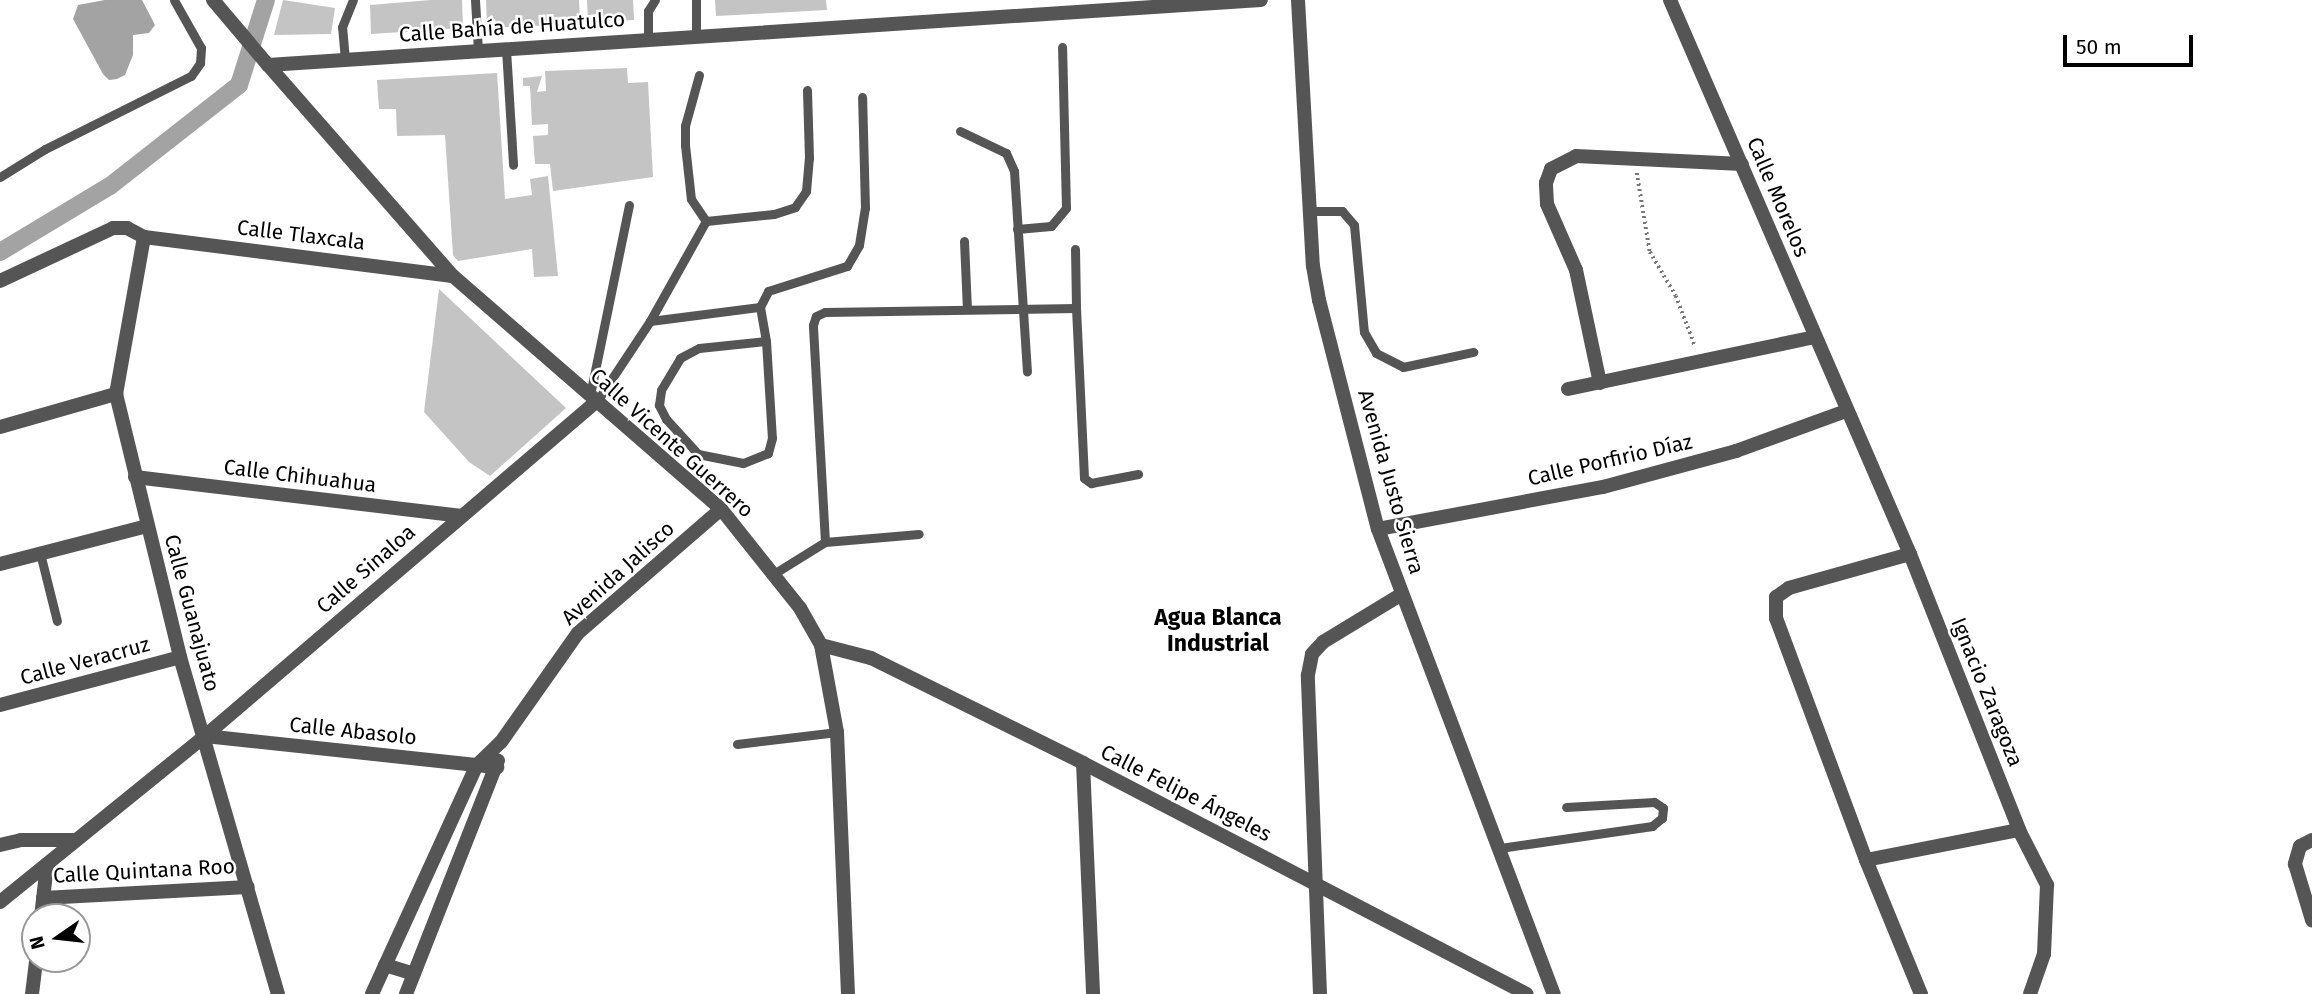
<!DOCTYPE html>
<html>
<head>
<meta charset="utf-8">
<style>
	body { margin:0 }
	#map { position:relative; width:2312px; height:994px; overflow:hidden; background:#fff; font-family:"Fira Sans",sans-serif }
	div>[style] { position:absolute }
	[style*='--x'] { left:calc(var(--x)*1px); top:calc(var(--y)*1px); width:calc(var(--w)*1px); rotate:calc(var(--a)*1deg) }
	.water>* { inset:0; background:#a3a3a3 }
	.canal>* { height:18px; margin:-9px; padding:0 9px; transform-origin:9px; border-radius:9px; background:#a3a3a3 }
	.building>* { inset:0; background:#c4c4c4 }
	.path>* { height:3.5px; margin-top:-1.75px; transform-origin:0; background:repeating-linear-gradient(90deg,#777 0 2px,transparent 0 5.5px) }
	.service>* { height:9px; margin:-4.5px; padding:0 4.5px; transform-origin:4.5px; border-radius:4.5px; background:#555 }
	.minor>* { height:14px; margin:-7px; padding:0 7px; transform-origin:7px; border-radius:7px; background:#555 }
	.tertiary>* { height:14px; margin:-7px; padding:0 7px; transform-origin:7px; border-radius:7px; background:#555 }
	span { translate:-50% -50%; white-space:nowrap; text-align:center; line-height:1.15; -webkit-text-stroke:5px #fff; paint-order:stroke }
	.street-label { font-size:21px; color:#000 }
	.neighbourhood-label { font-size:23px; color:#000; font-weight:700 }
	.north { position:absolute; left:21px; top:903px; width:70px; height:70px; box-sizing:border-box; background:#fff; border:2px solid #999; border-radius:50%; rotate:256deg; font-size:19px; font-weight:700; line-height:28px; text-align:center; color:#000 }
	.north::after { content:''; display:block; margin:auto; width:24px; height:32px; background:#000; clip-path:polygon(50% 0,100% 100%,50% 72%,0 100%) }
	.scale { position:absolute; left:2063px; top:35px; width:130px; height:32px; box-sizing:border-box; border:4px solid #000; border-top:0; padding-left:9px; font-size:21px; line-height:24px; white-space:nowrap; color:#000; -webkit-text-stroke:5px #fff; paint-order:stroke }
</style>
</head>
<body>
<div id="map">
	<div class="water">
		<i style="clip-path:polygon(105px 0,142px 0,155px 25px,149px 33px,133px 35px,133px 55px,125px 75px,117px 79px,109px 80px,103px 74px,73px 19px,78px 5px)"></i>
	</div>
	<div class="canal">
		<i style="--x:0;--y:252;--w:128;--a:-31"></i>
		<i style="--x:110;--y:186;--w:164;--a:-38.1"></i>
		<i style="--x:239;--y:85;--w:89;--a:-72.4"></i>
	</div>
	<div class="building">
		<i style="clip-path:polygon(283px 0,335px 8px,331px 34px,274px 35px)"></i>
		<i style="clip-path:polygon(431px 0,462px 0,463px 28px,371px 34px,370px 5px)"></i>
		<i style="clip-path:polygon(486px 0,579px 0,580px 24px,487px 28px)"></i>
		<i style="clip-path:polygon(587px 0,633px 0,634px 20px,588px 22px)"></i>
		<i style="clip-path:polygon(715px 0,826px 0,827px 10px,716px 16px)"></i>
		<i style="clip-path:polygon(627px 68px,628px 83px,648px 82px,653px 177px,553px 191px,550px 164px,535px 164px,533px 136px,548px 135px,548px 124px,532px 125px,530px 86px,523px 86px,523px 78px,542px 76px,537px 92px,546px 91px,545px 71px)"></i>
		<i style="clip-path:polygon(497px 73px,505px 199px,532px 195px,530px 179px,548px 176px,558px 276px,534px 277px,532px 249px,458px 261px,453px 255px,445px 135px,397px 136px,396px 109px,379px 109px,377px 80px)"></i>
		<i style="clip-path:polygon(439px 289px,566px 408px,490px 476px,469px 462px,424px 412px)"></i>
	</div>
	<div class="path">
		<i style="--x:1637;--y:173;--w:80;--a:80.7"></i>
		<i style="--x:1650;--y:252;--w:51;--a:59.4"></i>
		<i style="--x:1676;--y:296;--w:53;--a:69.2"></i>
	</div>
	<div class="service">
		<i style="--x:475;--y:0;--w:50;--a:86.6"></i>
		<i style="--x:696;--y:0;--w:36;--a:90"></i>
		<i style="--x:648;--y:39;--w:28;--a:-90"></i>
		<i style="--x:648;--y:11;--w:13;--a:-58"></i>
		<i style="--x:506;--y:49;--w:116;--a:86.5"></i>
		<i style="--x:345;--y:60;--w:33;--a:-95"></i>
		<i style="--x:342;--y:27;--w:29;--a:-68"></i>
		<i style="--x:699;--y:75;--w:53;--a:105.4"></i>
		<i style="--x:685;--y:126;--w:19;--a:90"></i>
		<i style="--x:685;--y:145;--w:54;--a:83.7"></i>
		<i style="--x:691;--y:199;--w:27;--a:56"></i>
		<i style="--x:706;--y:221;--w:68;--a:-5.9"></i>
		<i style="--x:774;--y:214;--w:22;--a:-18"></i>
		<i style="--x:795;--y:207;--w:19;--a:-55"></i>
		<i style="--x:806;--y:191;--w:33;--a:-85"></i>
		<i style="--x:809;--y:158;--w:68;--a:-91.7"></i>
		<i style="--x:960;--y:131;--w:51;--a:25.6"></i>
		<i style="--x:1006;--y:153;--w:20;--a:66"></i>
		<i style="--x:1014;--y:171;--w:201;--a:86.3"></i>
		<i style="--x:0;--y:177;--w:53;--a:-31.9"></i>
		<i style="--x:45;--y:149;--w:163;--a:-26.6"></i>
		<i style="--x:191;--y:76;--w:16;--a:-55"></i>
		<i style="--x:200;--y:63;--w:15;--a:-86"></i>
		<i style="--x:201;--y:48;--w:55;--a:-119.4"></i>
		<i style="--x:1312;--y:211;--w:30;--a:0"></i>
		<i style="--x:1342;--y:211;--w:18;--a:49"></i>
		<i style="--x:1354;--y:225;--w:107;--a:84.7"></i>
		<i style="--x:1364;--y:332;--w:24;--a:60"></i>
		<i style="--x:1376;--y:353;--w:30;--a:27"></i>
		<i style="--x:1403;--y:367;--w:72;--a:-12.1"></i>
		<i style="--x:1017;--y:229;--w:34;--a:-5"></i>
		<i style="--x:1051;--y:226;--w:23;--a:-50"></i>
		<i style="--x:1066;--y:208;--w:161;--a:-91.4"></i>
		<i style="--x:964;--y:241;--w:68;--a:87.5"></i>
		<i style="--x:1075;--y:249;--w:59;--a:89"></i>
		<i style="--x:650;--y:321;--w:111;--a:-7.3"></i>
		<i style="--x:766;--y:341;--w:97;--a:86.5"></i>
		<i style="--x:772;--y:438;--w:16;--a:105"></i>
		<i style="--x:768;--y:453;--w:27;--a:158"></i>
		<i style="--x:743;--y:463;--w:46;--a:-168.7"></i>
		<i style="--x:698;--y:454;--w:47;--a:-132.4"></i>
		<i style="--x:666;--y:419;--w:16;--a:-117"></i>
		<i style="--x:659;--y:405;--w:15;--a:-82"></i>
		<i style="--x:661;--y:390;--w:37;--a:-59"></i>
		<i style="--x:680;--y:358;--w:21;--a:-28"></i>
		<i style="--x:699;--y:348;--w:67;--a:-6"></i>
		<i style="--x:766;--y:341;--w:35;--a:-100"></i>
		<i style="--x:760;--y:307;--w:18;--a:-63"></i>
		<i style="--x:768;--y:291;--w:83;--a:-17.6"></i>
		<i style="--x:847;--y:266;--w:24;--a:-60"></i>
		<i style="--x:859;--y:245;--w:37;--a:-81"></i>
		<i style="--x:865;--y:208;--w:111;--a:-91.5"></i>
		<i style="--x:590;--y:395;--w:194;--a:-78.4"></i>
		<i style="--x:597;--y:401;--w:96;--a:-56.5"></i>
		<i style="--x:650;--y:321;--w:115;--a:-60.8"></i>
		<i style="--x:825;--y:542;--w:94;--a:-4.9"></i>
		<i style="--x:40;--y:553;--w:70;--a:76"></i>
		<i style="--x:775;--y:573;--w:59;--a:-31.8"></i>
		<i style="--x:825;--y:542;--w:217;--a:-93.2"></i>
		<i style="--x:813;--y:325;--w:9;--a:-72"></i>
		<i style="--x:816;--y:316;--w:10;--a:-24"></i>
		<i style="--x:825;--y:312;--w:251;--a:-0.9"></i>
		<i style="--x:1076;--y:308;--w:170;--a:87.3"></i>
		<i style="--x:1084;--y:478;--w:9;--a:36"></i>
		<i style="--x:1091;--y:483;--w:48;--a:-10.8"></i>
		<i style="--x:737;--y:744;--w:101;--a:-6.8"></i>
		<i style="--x:1500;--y:848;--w:154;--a:-8.2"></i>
		<i style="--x:1652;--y:826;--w:13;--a:-39"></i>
		<i style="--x:1662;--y:818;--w:10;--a:-84"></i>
		<i style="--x:1663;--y:808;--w:11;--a:-146"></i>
		<i style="--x:1654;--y:802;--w:88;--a:176.7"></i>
	</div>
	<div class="minor">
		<i style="--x:1670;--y:0;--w:604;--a:66.58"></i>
		<i style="--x:1910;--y:554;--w:297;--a:68.4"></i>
		<i style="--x:2019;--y:830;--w:62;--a:63"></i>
		<i style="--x:2047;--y:885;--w:69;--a:92.5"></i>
		<i style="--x:2044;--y:954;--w:42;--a:109.3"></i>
		<i style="--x:268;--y:65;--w:281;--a:48.8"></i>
		<i style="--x:453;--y:276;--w:355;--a:41"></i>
		<i style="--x:721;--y:509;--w:127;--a:51.4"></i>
		<i style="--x:800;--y:608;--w:43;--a:60.4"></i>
		<i style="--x:821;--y:645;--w:88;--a:79.6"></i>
		<i style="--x:837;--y:732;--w:262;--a:87.6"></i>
		<i style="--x:144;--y:237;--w:159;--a:100.1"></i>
		<i style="--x:116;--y:394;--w:271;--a:76.3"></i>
		<i style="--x:180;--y:657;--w:351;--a:73.8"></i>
		<i style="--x:0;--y:281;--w:125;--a:-25.1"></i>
		<i style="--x:113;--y:228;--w:14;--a:0"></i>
		<i style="--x:127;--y:228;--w:19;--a:28"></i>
		<i style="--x:144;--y:237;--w:311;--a:7.2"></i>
		<i style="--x:1600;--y:383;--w:116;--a:-102"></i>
		<i style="--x:1576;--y:270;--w:72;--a:-113.7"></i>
		<i style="--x:1547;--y:204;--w:21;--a:-93"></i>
		<i style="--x:1546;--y:183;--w:15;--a:-70"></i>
		<i style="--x:1551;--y:169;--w:28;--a:-27"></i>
		<i style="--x:1576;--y:156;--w:166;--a:2.8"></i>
		<i style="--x:1568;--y:389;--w:251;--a:-11.9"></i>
		<i style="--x:0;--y:427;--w:121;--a:-15.9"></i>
		<i style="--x:135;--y:477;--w:327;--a:6.8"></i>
		<i style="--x:1378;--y:529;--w:229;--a:-10.6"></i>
		<i style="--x:1603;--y:487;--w:138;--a:-15.1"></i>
		<i style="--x:1736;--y:451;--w:117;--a:-20"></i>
		<i style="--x:1910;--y:554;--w:126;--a:164.3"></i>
		<i style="--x:1789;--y:588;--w:16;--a:145"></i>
		<i style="--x:1776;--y:597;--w:21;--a:90"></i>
		<i style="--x:1776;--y:618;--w:258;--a:69.6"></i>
		<i style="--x:1866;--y:860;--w:145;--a:67.7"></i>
		<i style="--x:0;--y:564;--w:152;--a:-14.5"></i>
		<i style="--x:821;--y:645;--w:52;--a:14.6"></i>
		<i style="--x:871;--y:658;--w:237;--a:26.3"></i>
		<i style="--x:1083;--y:763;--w:500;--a:27.5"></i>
		<i style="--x:0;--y:705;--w:186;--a:-14.9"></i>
		<i style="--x:205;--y:736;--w:294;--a:6.1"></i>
		<i style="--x:1083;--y:763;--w:231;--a:87.5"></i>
		<i style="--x:2312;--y:840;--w:13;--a:153"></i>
		<i style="--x:2300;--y:846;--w:19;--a:106"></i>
		<i style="--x:2295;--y:864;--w:59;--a:73.1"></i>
		<i style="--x:0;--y:845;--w:22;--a:-13"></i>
		<i style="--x:21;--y:840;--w:54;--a:0"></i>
		<i style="--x:1866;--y:860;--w:156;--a:-11.1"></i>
		<i style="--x:43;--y:898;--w:205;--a:-3.1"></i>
		<i style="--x:0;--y:902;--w:264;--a:-39"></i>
		<i style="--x:205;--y:736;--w:516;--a:-40.52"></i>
		<i style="--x:41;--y:917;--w:53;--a:-83.5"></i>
		<i style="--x:385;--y:965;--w:30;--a:17"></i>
		<i style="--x:32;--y:994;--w:35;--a:-83"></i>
		<i style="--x:372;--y:994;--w:252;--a:-65.4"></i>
		<i style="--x:477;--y:765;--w:33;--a:-44"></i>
		<i style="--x:501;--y:742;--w:133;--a:-54.8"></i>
		<i style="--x:578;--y:633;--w:189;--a:-40.9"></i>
		<i style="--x:406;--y:994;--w:251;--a:-68.5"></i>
		<i style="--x:1320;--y:994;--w:319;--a:-92.2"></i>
		<i style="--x:1308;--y:675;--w:21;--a:-79"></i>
		<i style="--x:1312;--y:654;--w:16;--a:-47"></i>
		<i style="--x:1323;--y:642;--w:92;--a:-31.3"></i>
	</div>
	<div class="tertiary">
		<i style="--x:213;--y:0;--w:85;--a:49.8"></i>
		<i style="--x:268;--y:65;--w:995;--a:-3.75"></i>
		<i style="--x:1298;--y:0;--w:266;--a:86.8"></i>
		<i style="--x:1313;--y:266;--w:35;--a:80"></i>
		<i style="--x:1319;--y:300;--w:236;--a:75.6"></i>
		<i style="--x:1378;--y:529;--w:497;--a:69.3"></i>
	</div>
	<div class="street-label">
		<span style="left:512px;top:27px;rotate:-4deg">Calle Bahía de Huatulco</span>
		<span style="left:1778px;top:197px;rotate:67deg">Calle Morelos</span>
		<span style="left:301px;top:235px;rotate:7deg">Calle Tlaxcala</span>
		<span style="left:672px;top:443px;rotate:42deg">Calle Vicente Guerrero</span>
		<span style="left:1610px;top:460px;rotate:-13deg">Calle Porfirio Díaz</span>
		<span style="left:300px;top:476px;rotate:7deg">Calle Chihuahua</span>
		<span style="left:1391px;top:482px;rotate:74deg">Avenida Justo Sierra</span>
		<span style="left:366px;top:569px;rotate:-41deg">Calle Sinaloa</span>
		<span style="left:618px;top:573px;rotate:-42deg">Avenida Jalisco</span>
		<span style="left:192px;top:613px;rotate:75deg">Calle Guanajuato</span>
		<span style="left:85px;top:661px;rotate:-15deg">Calle Veracruz</span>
		<span style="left:1987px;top:692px;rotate:68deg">Ignacio Zaragoza</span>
		<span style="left:353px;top:731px;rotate:6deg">Calle Abasolo</span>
		<span style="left:1186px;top:793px;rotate:27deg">Calle Felipe Ángeles</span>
		<span style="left:144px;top:871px;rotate:-3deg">Calle Quintana Roo</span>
	</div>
	<div class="neighbourhood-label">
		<span style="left:1218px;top:630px">Agua Blanca<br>Industrial</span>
	</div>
	<div class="north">N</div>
	<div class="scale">50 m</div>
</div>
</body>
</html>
